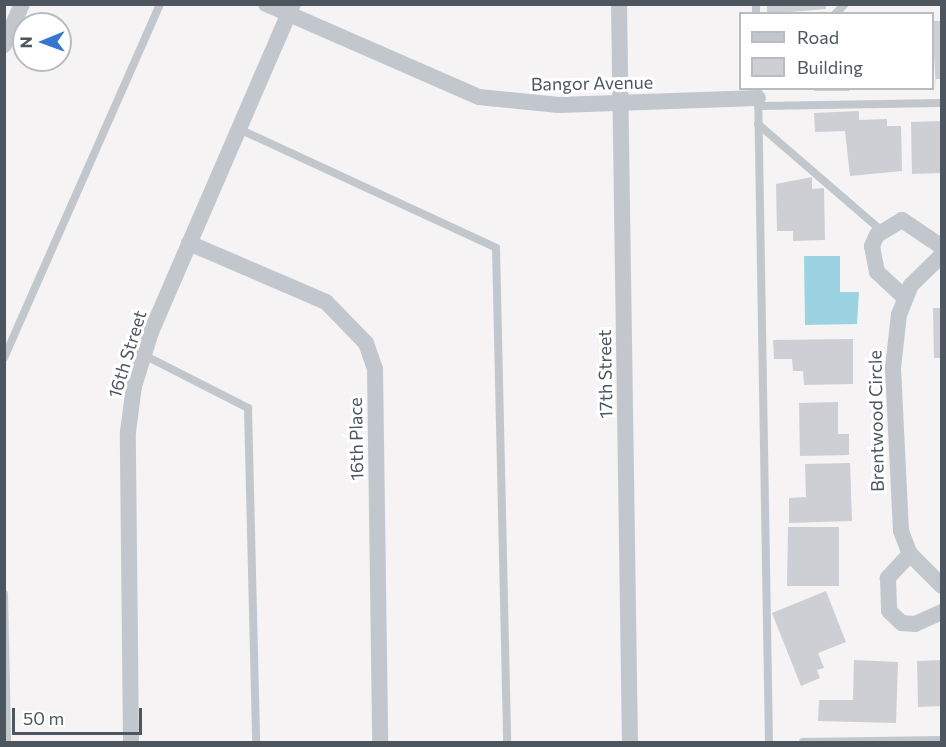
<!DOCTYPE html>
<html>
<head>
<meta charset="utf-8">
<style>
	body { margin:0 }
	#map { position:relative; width:946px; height:747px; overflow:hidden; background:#f5f3f3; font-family:Commissioner,sans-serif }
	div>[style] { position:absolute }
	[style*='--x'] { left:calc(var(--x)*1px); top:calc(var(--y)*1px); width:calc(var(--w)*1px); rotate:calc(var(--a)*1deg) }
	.water>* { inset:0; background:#9bd3e2 }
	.building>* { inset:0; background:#cdcfd4 }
	.service>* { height:8px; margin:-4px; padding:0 4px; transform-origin:4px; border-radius:4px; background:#c1c7cd }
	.minor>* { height:16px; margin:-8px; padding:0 8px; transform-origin:8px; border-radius:8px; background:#c1c7cd }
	span { translate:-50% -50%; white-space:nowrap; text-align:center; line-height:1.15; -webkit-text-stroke:6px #fff; paint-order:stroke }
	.street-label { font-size:18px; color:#4d565e }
	.frame { position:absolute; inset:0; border:6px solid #4d565e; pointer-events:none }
	.legend { position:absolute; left:739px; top:12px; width:195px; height:78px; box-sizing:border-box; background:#fff; border:2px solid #b8bbbf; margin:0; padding:8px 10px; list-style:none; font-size:18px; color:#4d565e }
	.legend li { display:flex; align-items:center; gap:12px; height:30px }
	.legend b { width:30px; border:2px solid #b8bbbf }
	.north { position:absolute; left:12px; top:12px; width:60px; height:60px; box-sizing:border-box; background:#fff; border:2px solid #b8bbbf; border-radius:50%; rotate:269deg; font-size:16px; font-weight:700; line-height:24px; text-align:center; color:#4d565e }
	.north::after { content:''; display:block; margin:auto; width:21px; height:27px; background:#3377ce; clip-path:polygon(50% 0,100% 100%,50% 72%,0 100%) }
	.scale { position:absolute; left:12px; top:708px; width:130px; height:27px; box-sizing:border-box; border:3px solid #4d565e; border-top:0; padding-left:8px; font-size:18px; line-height:21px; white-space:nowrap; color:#4d565e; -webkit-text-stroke:4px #fff; paint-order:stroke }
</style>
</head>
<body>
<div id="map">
	<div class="water">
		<i style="clip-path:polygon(804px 256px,840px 256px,840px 292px,859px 292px,857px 324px,805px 325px)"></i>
	</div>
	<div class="building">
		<i style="clip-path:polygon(767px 4px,826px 4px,826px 9px,767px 14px)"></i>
		<i style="clip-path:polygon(932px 21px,942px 21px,942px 79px,936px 79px,936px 89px)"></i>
		<i style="clip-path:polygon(814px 88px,849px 88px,849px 91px,814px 91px)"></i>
		<i style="clip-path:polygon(859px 111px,859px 120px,887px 119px,887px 126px,901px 126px,902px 171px,850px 176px,845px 131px,815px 132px,814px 113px)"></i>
		<i style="clip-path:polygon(942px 121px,942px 173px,912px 174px,911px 122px)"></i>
		<i style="clip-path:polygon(812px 177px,812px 189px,824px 188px,825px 240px,793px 241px,793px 231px,777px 231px,776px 184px)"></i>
		<i style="clip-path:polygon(933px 308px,942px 308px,942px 358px,934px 358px)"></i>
		<i style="clip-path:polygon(853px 339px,853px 384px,804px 385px,803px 371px,793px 371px,792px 359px,774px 359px,773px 340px)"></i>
		<i style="clip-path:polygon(838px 402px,838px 434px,849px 434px,849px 455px,800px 456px,799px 403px)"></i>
		<i style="clip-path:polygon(850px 463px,852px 521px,789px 523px,789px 498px,806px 497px,805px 464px)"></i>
		<i style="clip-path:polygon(788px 527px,839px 527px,839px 586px,787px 586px)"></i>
		<i style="clip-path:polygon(826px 591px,846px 642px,818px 653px,824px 668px,817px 670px,820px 678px,801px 686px,772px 613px)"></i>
		<i style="clip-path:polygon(854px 660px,898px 662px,896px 723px,818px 721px,819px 700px,853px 700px)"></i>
		<i style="clip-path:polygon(942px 660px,942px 706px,918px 707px,917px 661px)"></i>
	</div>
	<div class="service">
		<i style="--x:756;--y:4;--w:10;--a:90"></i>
		<i style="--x:835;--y:14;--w:14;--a:-45"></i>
		<i style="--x:758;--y:88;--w:654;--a:89.04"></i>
		<i style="--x:758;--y:106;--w:184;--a:-0.9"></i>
		<i style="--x:758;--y:124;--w:164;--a:40.8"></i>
		<i style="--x:239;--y:129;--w:283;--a:24.8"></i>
		<i style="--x:496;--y:248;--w:494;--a:88.7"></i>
		<i style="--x:144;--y:355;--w:117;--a:27"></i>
		<i style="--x:248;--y:408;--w:334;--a:88.6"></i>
		<i style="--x:4;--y:358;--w:387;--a:-66.2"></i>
		<i style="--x:4;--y:594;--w:148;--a:88.8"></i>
		<i style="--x:803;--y:742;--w:139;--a:-0.8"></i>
	</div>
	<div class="minor">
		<i style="--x:266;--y:4;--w:232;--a:23.6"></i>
		<i style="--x:479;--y:97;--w:80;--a:5.7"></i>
		<i style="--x:559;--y:105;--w:199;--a:-2"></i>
		<i style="--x:619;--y:4;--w:738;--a:89.15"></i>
		<i style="--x:4;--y:45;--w:45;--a:-66.3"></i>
		<i style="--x:189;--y:243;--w:149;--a:23.3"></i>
		<i style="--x:326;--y:302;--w:57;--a:45.7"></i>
		<i style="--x:366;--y:343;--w:28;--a:71"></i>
		<i style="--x:375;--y:369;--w:373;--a:89.2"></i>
		<i style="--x:942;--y:255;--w:43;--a:135.9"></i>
		<i style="--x:911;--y:285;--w:31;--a:112"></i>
		<i style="--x:899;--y:314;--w:54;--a:96.3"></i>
		<i style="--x:893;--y:368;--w:163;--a:87.2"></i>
		<i style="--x:901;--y:531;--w:25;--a:69"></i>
		<i style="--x:910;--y:554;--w:45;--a:45"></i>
		<i style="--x:905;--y:298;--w:38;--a:-137"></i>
		<i style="--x:877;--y:272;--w:26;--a:-101"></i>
		<i style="--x:872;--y:246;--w:12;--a:-66"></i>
		<i style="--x:877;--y:235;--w:29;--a:-31"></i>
		<i style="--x:902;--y:220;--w:48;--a:34"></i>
		<i style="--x:910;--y:554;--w:33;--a:133"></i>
		<i style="--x:888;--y:578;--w:33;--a:88"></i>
		<i style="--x:889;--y:611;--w:18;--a:43"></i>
		<i style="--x:902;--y:623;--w:13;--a:4"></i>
		<i style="--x:915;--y:624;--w:30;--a:-24"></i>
		<i style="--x:131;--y:742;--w:310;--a:-90.6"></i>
		<i style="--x:128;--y:432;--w:46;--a:-82.6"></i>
		<i style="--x:134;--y:386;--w:57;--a:-72.5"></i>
		<i style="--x:151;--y:332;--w:357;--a:-66.6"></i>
	</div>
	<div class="street-label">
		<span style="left:592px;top:83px;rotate:-1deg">Bangor Avenue</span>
		<span style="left:127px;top:354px;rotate:-73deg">16th Street</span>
		<span style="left:605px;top:374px;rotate:-91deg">17th Street</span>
		<span style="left:876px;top:421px;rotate:-91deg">Brentwood Circle</span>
		<span style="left:356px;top:439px;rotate:-91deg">16th Place</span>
	</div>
	<div class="frame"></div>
	<ul class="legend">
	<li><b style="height:8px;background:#c1c7cd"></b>Road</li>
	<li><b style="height:16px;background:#cdcfd4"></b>Building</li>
	</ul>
	<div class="north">N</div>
	<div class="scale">50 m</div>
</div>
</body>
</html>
